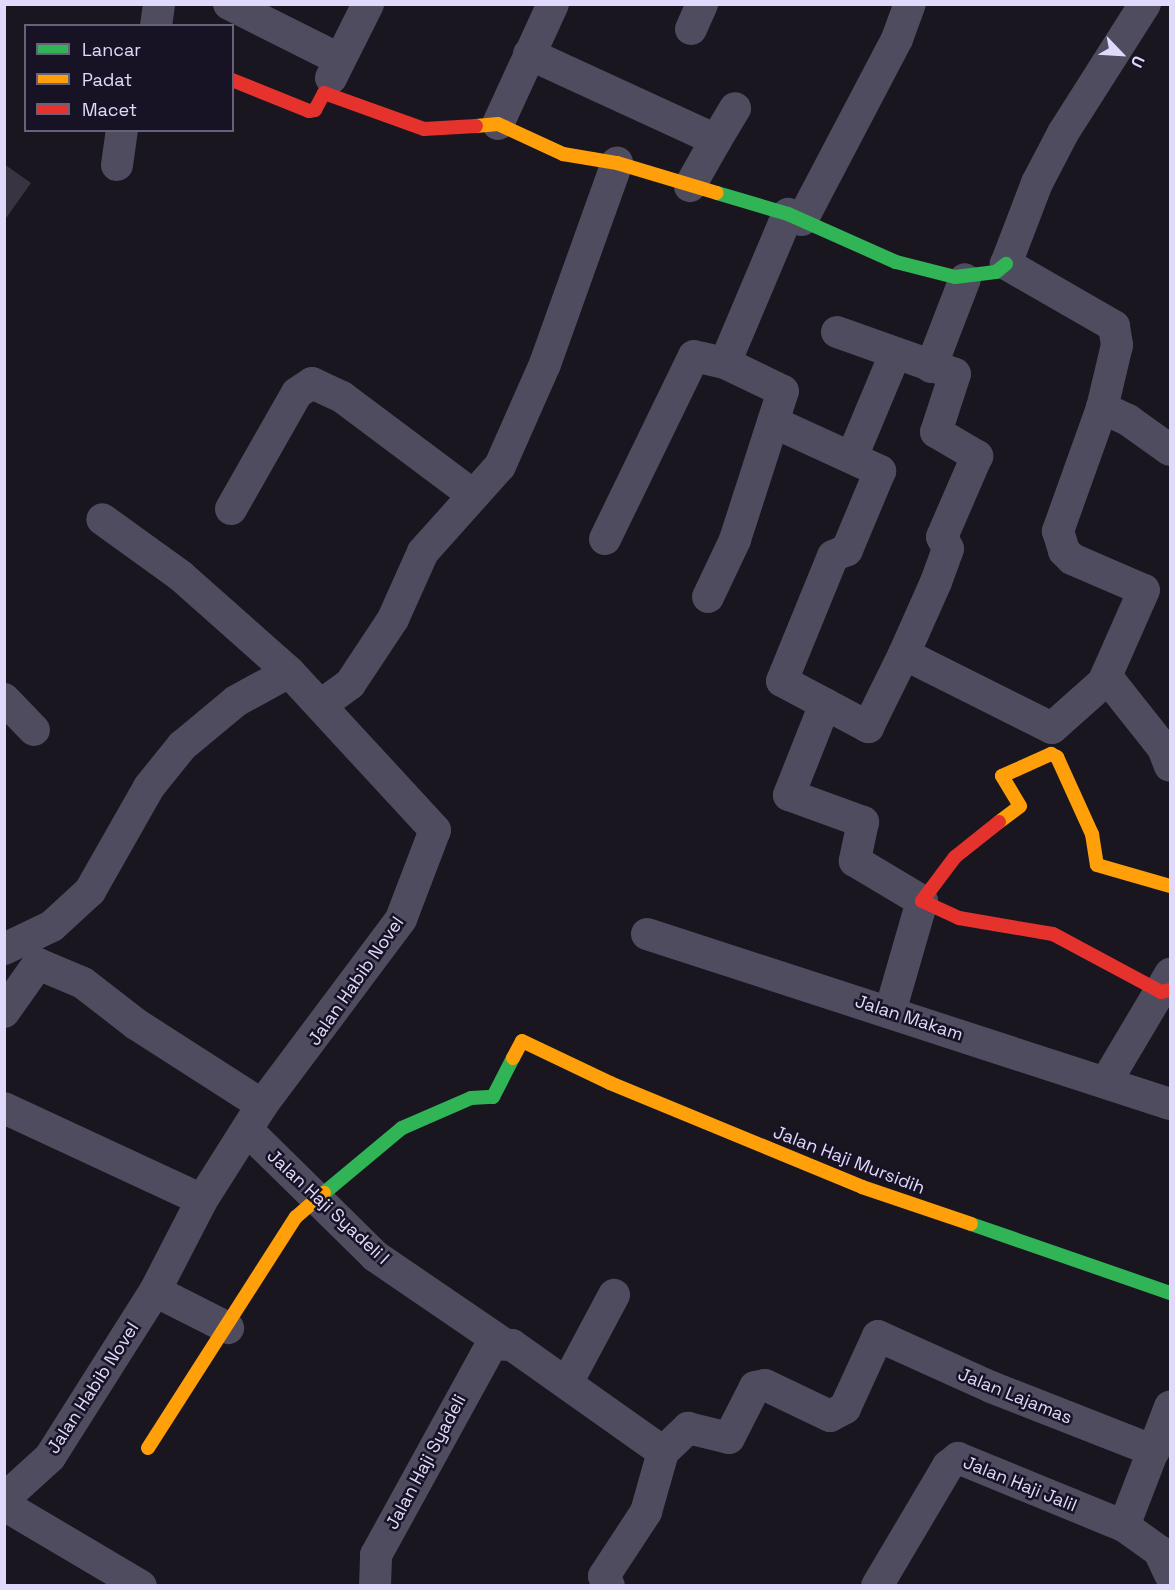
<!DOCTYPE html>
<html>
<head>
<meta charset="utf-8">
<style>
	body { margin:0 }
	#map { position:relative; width:1175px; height:1590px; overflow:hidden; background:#191620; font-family:"Space Grotesk",sans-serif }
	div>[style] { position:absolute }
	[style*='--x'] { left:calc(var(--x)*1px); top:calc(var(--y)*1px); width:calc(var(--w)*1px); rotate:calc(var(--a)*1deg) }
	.building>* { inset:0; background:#383442 }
	.street>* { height:32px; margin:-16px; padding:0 16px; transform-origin:16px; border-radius:16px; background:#4f4c5f }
	.fast>* { height:14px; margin:-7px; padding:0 7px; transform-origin:7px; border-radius:7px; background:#30b455 }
	.slow>* { height:14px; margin:-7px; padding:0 7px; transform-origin:7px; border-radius:7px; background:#ff9f0a }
	.jam>* { height:14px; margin:-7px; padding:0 7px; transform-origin:7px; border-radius:7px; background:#e5322d }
	span { translate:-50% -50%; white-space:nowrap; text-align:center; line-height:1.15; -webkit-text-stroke:5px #171224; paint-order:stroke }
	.street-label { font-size:18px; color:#e0d9fb }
	.frame { position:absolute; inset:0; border:6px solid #e0d9fb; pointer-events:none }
	.legend { position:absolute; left:24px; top:24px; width:210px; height:108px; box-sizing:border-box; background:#171224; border:2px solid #67627a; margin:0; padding:8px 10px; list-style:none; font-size:18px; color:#e0d9fb }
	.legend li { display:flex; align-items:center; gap:12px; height:30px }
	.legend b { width:30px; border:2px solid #67627a }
	.north { position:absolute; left:1091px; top:24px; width:60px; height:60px; -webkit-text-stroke:4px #171224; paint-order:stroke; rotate:115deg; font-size:16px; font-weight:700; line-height:24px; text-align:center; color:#e0d9fb }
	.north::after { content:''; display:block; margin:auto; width:21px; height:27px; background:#e0d9fb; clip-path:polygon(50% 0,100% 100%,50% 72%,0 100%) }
</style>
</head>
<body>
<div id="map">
	<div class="building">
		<i style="clip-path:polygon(4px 164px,31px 183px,4px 221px)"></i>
	</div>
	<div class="street">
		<i style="--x:229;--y:4;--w:123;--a:26.6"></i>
		<i style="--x:156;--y:26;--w:22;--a:-82"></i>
		<i style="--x:691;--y:29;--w:27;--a:-66"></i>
		<i style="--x:529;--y:54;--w:206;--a:24.7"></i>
		<i style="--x:716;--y:140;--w:53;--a:119.5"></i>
		<i style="--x:331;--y:78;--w:83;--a:-63.4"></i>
		<i style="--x:498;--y:124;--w:132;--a:-65.4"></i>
		<i style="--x:716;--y:140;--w:37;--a:-59"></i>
		<i style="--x:117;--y:165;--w:35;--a:-82"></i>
		<i style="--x:802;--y:220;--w:204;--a:-62.3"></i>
		<i style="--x:897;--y:39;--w:37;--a:-70"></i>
		<i style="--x:837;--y:332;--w:125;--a:19.6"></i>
		<i style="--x:955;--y:374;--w:61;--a:108.1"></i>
		<i style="--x:936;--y:432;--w:48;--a:30.3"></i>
		<i style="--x:977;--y:456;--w:88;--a:113.4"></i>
		<i style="--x:942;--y:537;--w:13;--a:63"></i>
		<i style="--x:948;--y:549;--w:35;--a:110"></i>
		<i style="--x:936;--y:582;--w:79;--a:114"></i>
		<i style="--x:904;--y:654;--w:165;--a:26.6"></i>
		<i style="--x:1052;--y:728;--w:74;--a:-41.7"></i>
		<i style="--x:725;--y:363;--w:162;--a:-67.1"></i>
		<i style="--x:931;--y:367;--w:94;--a:-68.9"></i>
		<i style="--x:1102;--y:408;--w:65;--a:-76.6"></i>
		<i style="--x:1117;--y:345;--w:19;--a:-99"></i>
		<i style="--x:1114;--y:326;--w:125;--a:-150.1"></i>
		<i style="--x:1006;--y:264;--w:87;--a:-69.1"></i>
		<i style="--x:1037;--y:183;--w:56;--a:-62.5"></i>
		<i style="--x:1063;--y:133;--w:153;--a:-57.6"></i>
		<i style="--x:773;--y:422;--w:118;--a:24.6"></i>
		<i style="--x:880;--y:471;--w:86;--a:112.7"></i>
		<i style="--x:847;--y:550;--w:15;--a:157"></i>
		<i style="--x:833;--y:556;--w:135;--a:112.2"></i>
		<i style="--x:782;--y:681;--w:98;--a:28.1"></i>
		<i style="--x:868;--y:727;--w:81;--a:-63.7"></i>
		<i style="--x:1170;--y:450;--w:52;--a:-144.5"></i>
		<i style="--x:1128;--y:420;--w:29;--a:-155"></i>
		<i style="--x:1102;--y:408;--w:131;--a:109.7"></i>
		<i style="--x:1058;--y:531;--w:21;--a:73"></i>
		<i style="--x:1064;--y:551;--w:11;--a:45"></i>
		<i style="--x:1072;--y:559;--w:78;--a:23.3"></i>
		<i style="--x:1144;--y:590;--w:94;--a:113.8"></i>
		<i style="--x:1106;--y:676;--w:92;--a:51.6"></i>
		<i style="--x:1163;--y:748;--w:19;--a:69"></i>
		<i style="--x:852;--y:457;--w:112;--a:-67.3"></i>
		<i style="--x:231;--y:509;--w:133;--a:-60.4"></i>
		<i style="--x:297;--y:393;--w:18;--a:-34"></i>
		<i style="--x:312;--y:383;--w:33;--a:25"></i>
		<i style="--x:342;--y:397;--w:164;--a:36.8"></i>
		<i style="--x:605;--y:539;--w:203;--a:-64.1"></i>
		<i style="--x:694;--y:356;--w:32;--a:13"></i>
		<i style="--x:725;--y:363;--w:64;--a:25.8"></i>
		<i style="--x:783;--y:391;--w:157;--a:107.9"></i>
		<i style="--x:735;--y:540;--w:63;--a:115.3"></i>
		<i style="--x:4;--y:699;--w:43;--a:45.9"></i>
		<i style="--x:825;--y:704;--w:98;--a:111.6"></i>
		<i style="--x:789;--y:795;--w:79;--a:20"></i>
		<i style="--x:863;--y:822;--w:40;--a:102"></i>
		<i style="--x:855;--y:861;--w:78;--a:30.8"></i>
		<i style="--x:922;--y:901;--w:116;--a:106.1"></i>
		<i style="--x:321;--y:705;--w:36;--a:-36"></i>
		<i style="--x:350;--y:684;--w:78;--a:-56.5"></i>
		<i style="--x:393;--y:619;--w:73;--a:-65.9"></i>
		<i style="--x:423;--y:552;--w:115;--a:-48.2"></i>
		<i style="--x:500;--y:466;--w:111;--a:-66.2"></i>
		<i style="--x:545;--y:364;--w:214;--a:-70.3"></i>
		<i style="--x:647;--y:934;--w:550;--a:18.01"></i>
		<i style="--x:4;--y:949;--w:53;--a:-25.6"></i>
		<i style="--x:52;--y:926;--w:52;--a:-42.6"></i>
		<i style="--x:90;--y:891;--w:120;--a:-60.4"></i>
		<i style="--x:149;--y:787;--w:53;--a:-51.2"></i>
		<i style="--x:182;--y:746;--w:70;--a:-39.8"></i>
		<i style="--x:236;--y:701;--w:60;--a:-28.7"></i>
		<i style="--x:4;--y:1012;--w:59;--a:-54.7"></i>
		<i style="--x:38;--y:964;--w:49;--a:22.9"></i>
		<i style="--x:83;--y:983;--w:67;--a:37.7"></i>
		<i style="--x:136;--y:1024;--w:150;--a:32.7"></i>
		<i style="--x:1106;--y:1082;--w:126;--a:-59.3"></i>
		<i style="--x:4;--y:1108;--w:218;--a:24.9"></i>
		<i style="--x:247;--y:1130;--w:180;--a:44.5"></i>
		<i style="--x:375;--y:1256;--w:153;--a:34.3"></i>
		<i style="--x:155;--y:1291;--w:82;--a:26.9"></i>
		<i style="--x:567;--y:1383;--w:100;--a:-61.9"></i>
		<i style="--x:663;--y:1452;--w:35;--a:-44"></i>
		<i style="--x:688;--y:1428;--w:42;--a:13.7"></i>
		<i style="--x:729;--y:1438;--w:57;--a:-63"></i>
		<i style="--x:755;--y:1387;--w:10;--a:-11"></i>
		<i style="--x:765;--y:1385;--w:72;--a:25.5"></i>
		<i style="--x:830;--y:1416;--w:17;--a:-28"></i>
		<i style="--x:845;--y:1408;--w:79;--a:-65.4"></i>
		<i style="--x:878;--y:1336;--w:124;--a:24.3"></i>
		<i style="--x:991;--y:1387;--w:175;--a:21.4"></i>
		<i style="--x:4;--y:1499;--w:62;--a:-42.4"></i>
		<i style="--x:50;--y:1457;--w:196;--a:-57.7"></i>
		<i style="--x:155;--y:1291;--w:102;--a:-62.7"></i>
		<i style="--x:202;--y:1200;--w:112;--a:-57.7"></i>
		<i style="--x:262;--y:1105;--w:232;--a:-53.2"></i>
		<i style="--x:401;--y:919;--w:95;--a:-69.1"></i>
		<i style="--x:435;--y:830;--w:215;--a:-132.7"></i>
		<i style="--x:289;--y:672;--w:144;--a:-138.4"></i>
		<i style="--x:181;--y:576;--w:97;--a:-144.2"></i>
		<i style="--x:4;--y:1505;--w:159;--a:30.6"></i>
		<i style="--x:1124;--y:1526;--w:128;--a:-68.9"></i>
		<i style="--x:375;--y:1586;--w:31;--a:-88"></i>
		<i style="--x:376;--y:1555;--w:241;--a:-61.2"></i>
		<i style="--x:492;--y:1344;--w:20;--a:3"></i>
		<i style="--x:512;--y:1345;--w:185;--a:35.3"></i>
		<i style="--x:609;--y:1586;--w:11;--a:-117"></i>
		<i style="--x:604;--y:1576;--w:77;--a:-56.7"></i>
		<i style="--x:646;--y:1512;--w:62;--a:-74.2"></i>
		<i style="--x:877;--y:1586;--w:139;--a:-59.4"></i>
		<i style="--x:948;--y:1466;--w:13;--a:-39"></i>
		<i style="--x:958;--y:1458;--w:179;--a:22.3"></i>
		<i style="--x:1124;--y:1526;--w:43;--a:35.5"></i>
		<i style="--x:1159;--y:1551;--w:26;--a:65"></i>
	</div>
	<div class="fast">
		<i style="--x:717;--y:193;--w:74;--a:16.5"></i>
		<i style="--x:788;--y:214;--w:118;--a:24"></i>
		<i style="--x:896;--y:262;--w:61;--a:14.3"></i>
		<i style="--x:955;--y:277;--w:41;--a:-7"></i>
		<i style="--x:996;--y:272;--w:13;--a:-39"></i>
		<i style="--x:324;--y:1193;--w:102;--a:-39.8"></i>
		<i style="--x:402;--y:1128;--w:75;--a:-23.5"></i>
		<i style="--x:471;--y:1098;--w:22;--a:-3"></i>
		<i style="--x:493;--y:1097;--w:44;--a:-62.9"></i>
		<i style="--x:971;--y:1224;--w:211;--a:19.1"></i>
	</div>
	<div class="slow">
		<i style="--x:476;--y:126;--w:22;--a:-5"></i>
		<i style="--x:498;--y:124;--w:72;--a:24.8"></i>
		<i style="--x:563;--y:154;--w:55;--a:9.5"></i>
		<i style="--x:617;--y:163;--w:104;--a:16.7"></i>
		<i style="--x:999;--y:822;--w:26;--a:-37"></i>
		<i style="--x:1020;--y:806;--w:35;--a:-121"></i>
		<i style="--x:1002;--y:776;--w:54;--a:-24.2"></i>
		<i style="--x:1051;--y:754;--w:7;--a:27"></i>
		<i style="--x:1057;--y:757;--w:85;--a:65.6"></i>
		<i style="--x:1092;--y:834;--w:31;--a:81"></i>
		<i style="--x:1097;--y:865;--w:76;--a:16"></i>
		<i style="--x:513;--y:1058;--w:19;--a:-62"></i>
		<i style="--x:522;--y:1041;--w:98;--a:25.5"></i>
		<i style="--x:610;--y:1083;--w:273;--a:22.4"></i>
		<i style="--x:862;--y:1187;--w:115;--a:18.7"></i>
		<i style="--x:148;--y:1448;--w:274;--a:-57.4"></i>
		<i style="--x:296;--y:1217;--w:37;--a:-41"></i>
	</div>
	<div class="jam">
		<i style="--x:232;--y:80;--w:83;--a:21.9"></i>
		<i style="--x:309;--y:111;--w:6;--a:-9"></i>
		<i style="--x:315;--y:110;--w:19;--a:-62"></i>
		<i style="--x:324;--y:93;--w:106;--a:19.8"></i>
		<i style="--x:424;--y:129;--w:52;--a:-3.3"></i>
		<i style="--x:999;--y:822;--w:56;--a:141.5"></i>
		<i style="--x:955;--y:857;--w:55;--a:126.9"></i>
		<i style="--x:922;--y:901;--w:41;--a:24.7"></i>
		<i style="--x:959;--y:918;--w:95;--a:9.7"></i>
		<i style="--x:1053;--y:934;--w:123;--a:28.2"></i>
		<i style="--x:1161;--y:992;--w:9;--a:-13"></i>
	</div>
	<div class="street-label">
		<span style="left:356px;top:981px;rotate:-55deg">Jalan Habib Novel</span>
		<span style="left:909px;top:1018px;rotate:18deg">Jalan Makam</span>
		<span style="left:849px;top:1160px;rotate:21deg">Jalan Haji Mursidih</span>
		<span style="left:328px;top:1207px;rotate:43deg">Jalan Haji Syadeli I</span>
		<span style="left:93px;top:1388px;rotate:-57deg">Jalan Habib Novel</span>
		<span style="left:1015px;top:1396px;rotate:22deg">Jalan Lajamas</span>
		<span style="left:426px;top:1462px;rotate:-62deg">Jalan Haji Syadeli</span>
		<span style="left:1020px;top:1484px;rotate:22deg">Jalan Haji Jalil</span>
	</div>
	<div class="frame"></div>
	<ul class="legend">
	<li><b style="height:8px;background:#30b455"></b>Lancar</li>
	<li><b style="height:8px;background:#ff9f0a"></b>Padat</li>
	<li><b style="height:8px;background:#e5322d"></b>Macet</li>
	</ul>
	<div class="north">U</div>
</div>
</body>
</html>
